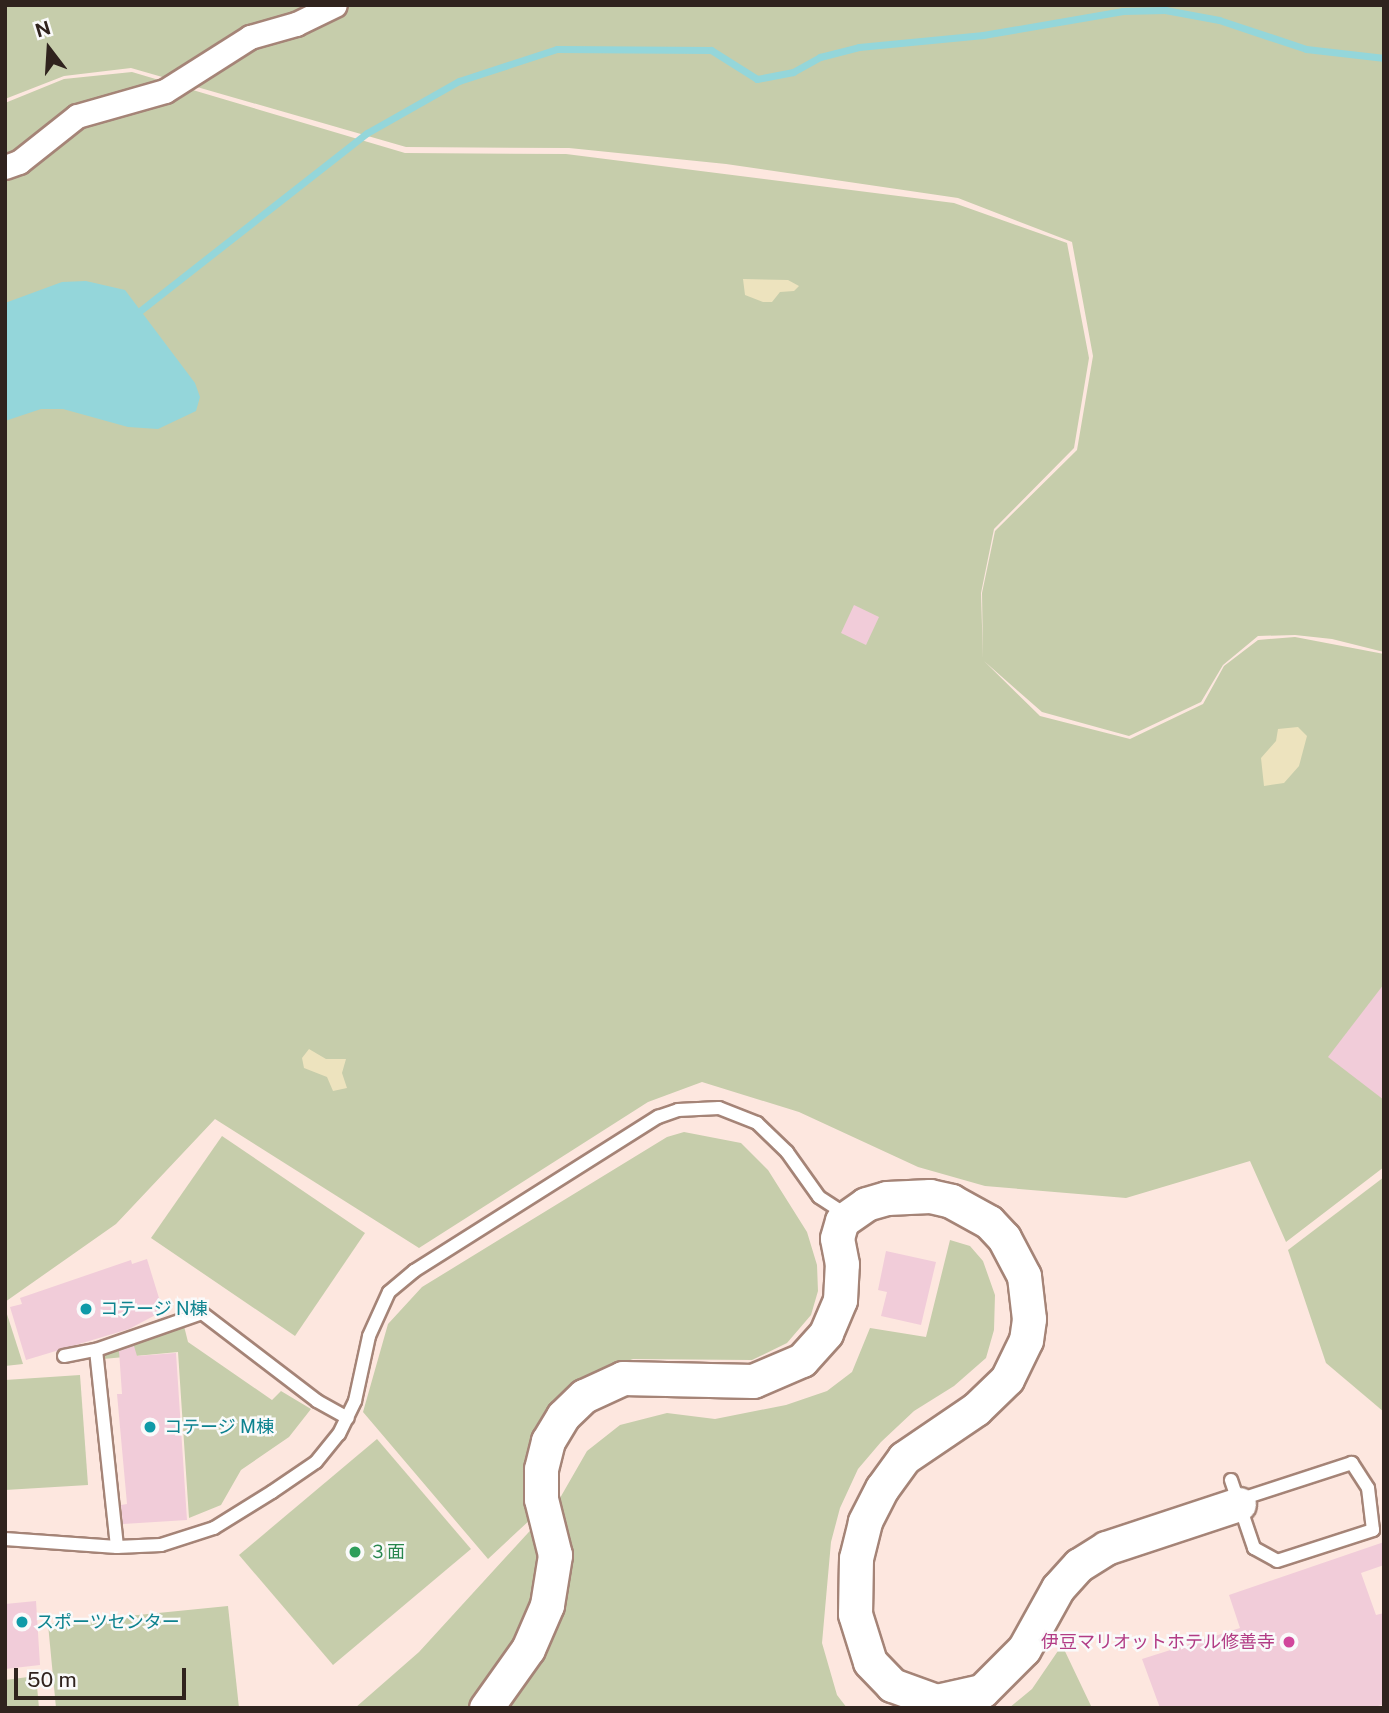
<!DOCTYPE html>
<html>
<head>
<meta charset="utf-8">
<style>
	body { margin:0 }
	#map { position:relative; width:1389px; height:1713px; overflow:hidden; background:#fde7df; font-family:"Public Sans","Noto Sans JP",sans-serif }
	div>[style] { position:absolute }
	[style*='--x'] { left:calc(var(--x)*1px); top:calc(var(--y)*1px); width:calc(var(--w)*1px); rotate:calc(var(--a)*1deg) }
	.green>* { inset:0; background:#c6cdab }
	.sand>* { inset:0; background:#ede3be }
	.water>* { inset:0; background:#94d6da }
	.stream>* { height:7px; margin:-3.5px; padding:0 3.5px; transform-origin:3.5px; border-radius:3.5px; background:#94d6da }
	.building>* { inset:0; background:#f1ccd9 }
	.roads { filter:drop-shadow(2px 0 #a58477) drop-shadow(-2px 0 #a58477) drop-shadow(0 2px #a58477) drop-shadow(0 -2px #a58477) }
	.lane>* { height:12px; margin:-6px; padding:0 6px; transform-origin:6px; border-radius:6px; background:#fff }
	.street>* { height:23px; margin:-11.5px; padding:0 11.5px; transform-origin:11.5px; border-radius:11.5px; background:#fff }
	.secondary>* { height:33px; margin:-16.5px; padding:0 16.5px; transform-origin:16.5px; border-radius:16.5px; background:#fff }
	.dots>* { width:19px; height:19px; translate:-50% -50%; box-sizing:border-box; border:4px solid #fafafa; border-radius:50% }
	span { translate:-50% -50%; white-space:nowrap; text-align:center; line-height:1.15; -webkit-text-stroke:5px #fafafa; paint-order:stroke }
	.culture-label { font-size:18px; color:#0d838f }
	.left { translate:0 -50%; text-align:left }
	.leisure-label { font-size:18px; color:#27864d }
	.hotel-label { font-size:18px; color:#b23c85 }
	.right { translate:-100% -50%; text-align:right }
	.frame { position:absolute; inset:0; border:7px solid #30231e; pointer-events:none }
	.north { position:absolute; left:14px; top:14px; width:70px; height:70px; -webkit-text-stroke:5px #fafafa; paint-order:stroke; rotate:343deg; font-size:19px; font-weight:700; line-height:28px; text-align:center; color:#30231e }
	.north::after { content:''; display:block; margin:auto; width:24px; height:32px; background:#30231e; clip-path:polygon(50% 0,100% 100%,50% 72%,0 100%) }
	.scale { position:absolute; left:14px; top:1668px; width:172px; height:32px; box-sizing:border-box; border:4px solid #30231e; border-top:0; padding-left:9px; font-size:21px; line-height:24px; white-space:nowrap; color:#30231e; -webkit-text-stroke:5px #fafafa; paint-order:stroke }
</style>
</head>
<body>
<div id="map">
	<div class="green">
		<i style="clip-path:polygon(5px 5px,1384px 5px,1384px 652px,1332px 639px,1295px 635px,1258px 636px,1223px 665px,1201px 702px,1129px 736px,1042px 712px,984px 661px,1040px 716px,1130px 739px,1203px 704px,1224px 666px,1258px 640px,1295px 637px,1384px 654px,1384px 1167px,1286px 1242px,1250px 1161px,1126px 1198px,985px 1186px,918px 1167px,799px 1112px,702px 1082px,648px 1102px,419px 1248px,215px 1119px,116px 1224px,5px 1302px,5px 103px,64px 79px,132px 72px,405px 153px,566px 154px,954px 203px,1067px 243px,1089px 358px,1074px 448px,994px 529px,981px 593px,983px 659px,982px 593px,995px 531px,1077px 450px,1093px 356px,1072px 242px,958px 198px,726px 164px,569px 148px,406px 147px,131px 68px,64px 76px,5px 99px)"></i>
		<i style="clip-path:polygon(684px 1132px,741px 1143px,768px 1170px,807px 1232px,817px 1265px,818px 1291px,811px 1315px,787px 1343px,752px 1360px,633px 1359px,593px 1373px,559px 1396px,527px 1456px,523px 1482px,532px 1518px,488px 1559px,363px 1412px,388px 1324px,422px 1287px,667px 1137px)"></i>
		<i style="clip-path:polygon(222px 1136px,365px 1233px,295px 1336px,151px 1238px)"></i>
		<i style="clip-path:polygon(1384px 1177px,1384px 1412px,1326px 1363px,1288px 1250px)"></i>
		<i style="clip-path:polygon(950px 1240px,970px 1246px,983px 1261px,995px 1295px,994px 1330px,986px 1358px,954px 1386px,914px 1411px,881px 1442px,858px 1469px,840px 1508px,831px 1542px,822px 1643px,837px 1695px,847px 1708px,355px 1708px,419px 1652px,560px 1498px,587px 1451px,620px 1425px,667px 1413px,715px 1419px,786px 1405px,827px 1391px,852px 1372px,870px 1328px,926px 1337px)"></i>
		<i style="clip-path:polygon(5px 1308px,23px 1364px,5px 1366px)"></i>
		<i style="clip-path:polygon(184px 1326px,188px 1342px,272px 1400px,281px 1391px,311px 1409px,289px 1437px,241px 1470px,221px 1505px,189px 1518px,178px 1352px,103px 1359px,103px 1352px)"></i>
		<i style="clip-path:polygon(80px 1375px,88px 1485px,5px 1490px,5px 1380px)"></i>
		<i style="clip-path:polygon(377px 1439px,471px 1549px,333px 1665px,239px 1555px)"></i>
		<i style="clip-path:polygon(228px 1606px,239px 1708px,56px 1708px,48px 1624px)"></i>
		<i style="clip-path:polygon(1062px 1645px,1092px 1708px,1009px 1708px,1032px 1689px)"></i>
		<i style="clip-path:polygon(36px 1676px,39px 1708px,5px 1708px,5px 1680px)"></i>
	</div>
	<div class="sand">
		<i style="clip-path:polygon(743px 279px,788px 280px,799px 286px,794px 291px,780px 292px,772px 302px,763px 302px,745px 295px)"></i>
		<i style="clip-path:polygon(1298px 727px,1307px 736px,1299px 766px,1284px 783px,1264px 786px,1261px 758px,1276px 741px,1278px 729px)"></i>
		<i style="clip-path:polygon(309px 1049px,326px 1059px,346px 1059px,342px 1073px,347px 1088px,333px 1091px,327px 1077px,304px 1068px,302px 1058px)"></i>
	</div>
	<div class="water">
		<i style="clip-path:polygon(86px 281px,125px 290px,195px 383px,200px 397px,196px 411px,158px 429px,128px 427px,63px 409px,41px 409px,5px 421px,5px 303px,62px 282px)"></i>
	</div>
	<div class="stream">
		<i style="--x:141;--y:310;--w:287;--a:-38.1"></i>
		<i style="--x:367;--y:133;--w:106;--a:-29.5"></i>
		<i style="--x:459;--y:81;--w:103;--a:-18.1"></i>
		<i style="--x:557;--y:49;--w:154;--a:0.4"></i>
		<i style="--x:711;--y:50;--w:54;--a:32.2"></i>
		<i style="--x:757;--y:79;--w:37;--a:-11"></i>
		<i style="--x:793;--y:72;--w:31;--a:-29"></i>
		<i style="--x:820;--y:57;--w:40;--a:-14.4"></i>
		<i style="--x:859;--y:47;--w:125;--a:-5.5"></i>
		<i style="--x:983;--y:35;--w:142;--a:-9.7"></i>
		<i style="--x:1123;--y:11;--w:42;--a:-1.4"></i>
		<i style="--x:1165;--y:10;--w:55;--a:10.5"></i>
		<i style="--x:1219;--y:20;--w:92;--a:18.4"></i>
		<i style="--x:1306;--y:49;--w:79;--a:6.6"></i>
	</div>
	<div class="building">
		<i style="clip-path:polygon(854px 605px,879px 617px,866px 645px,841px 633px)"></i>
		<i style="clip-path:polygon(1384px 984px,1384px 1100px,1328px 1057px)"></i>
		<i style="clip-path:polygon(886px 1251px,936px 1262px,921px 1325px,881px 1316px,887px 1292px,878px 1290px)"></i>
		<i style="clip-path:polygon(147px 1259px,163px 1311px,129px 1329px,26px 1360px,10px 1307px,22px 1304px,20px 1298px,131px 1260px,132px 1264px)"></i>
		<i style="clip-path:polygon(134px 1346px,137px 1356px,176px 1353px,187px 1520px,123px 1524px,121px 1505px,127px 1504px,117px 1394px,122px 1394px,119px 1351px)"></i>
		<i style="clip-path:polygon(1384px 1542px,1384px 1565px,1361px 1573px,1376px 1615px,1384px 1613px,1384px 1704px,1372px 1708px,1160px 1708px,1142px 1659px,1240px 1628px,1229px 1595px)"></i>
		<i style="clip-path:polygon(36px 1601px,40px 1665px,5px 1669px,5px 1604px)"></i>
	</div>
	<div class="roads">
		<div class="lane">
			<i style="--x:96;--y:1350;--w:198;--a:83.9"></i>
			<i style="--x:64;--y:1356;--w:33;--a:-11"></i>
			<i style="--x:96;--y:1350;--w:112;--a:-19.2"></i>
			<i style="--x:202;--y:1313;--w:145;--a:37.4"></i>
			<i style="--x:317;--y:1401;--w:35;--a:29"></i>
			<i style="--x:1231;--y:1480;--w:72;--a:71.3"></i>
			<i style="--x:1254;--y:1548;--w:26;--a:29"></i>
			<i style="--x:1277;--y:1561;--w:101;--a:-17.9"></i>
			<i style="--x:1373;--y:1530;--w:42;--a:-96.8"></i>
			<i style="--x:1368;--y:1488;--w:30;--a:-123"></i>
			<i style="--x:1352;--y:1463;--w:120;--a:162"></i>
			<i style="--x:5;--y:1539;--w:112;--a:4.1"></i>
			<i style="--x:117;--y:1547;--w:44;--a:-2.6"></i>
			<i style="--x:161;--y:1545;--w:56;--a:-17.8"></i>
			<i style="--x:214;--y:1528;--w:68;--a:-31.8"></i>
			<i style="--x:272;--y:1492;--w:53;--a:-34.3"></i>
			<i style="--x:316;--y:1462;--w:36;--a:-51"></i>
			<i style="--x:339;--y:1434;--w:37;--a:-64"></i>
			<i style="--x:355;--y:1401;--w:66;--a:-77.8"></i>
			<i style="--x:369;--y:1336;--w:48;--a:-65.6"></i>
			<i style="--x:389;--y:1292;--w:33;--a:-40"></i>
			<i style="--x:414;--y:1271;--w:289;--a:-32.3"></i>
			<i style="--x:658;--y:1117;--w:21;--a:-19"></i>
			<i style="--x:678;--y:1110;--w:41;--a:-2.8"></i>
			<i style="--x:719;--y:1108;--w:41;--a:21.5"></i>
			<i style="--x:757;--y:1123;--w:42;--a:44"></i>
			<i style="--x:787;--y:1152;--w:55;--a:54.6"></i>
			<i style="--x:819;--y:1197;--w:33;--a:33"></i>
		</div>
		<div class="street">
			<i style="--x:5;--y:167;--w:15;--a:-20"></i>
			<i style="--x:19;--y:162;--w:74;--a:-38.4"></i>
			<i style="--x:77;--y:116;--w:91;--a:-15.9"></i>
			<i style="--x:165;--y:91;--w:101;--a:-32.4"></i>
			<i style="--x:250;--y:37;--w:48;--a:-15.8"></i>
			<i style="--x:296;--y:24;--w:43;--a:-26"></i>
		</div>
		<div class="secondary">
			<i style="--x:486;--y:1708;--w:72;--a:-54.6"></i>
			<i style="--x:528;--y:1649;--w:48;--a:-66.6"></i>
			<i style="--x:547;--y:1605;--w:51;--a:-80.9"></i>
			<i style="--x:555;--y:1555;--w:58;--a:-104"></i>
			<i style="--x:541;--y:1499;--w:30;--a:-90"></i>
			<i style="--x:541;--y:1469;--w:29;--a:-76"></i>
			<i style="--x:548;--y:1441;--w:29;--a:-59"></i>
			<i style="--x:563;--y:1416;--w:29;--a:-44"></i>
			<i style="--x:584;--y:1396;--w:43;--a:-24.8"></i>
			<i style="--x:623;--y:1378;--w:130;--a:1.3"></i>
			<i style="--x:753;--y:1381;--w:53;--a:-23.2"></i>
			<i style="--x:802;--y:1360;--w:36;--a:-48"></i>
			<i style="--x:826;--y:1333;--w:36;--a:-67"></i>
			<i style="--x:840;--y:1300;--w:36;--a:-87"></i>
			<i style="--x:842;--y:1264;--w:26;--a:-101"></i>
			<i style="--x:837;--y:1238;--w:18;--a:-74"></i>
			<i style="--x:842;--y:1221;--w:29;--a:-35"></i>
			<i style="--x:866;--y:1204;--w:22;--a:-16"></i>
			<i style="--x:887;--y:1198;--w:43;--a:-2.7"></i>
			<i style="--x:930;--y:1196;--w:22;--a:13"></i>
			<i style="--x:951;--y:1201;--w:43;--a:28.9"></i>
			<i style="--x:989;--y:1222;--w:22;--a:47"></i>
			<i style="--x:1004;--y:1238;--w:43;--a:62.2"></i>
			<i style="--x:1024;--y:1276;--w:43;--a:83.4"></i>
			<i style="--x:1029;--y:1319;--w:21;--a:98"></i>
			<i style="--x:1026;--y:1340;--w:43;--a:116"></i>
			<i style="--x:1007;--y:1379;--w:43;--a:135.9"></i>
			<i style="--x:976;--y:1409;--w:87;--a:145.8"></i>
			<i style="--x:904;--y:1458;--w:37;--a:126"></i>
			<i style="--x:882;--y:1488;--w:38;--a:117"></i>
			<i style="--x:865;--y:1522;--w:37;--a:104"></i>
			<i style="--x:856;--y:1558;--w:56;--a:91"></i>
			<i style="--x:855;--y:1614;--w:50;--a:72.6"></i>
			<i style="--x:870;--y:1662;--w:32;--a:46"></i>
			<i style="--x:892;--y:1685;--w:47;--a:20"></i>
			<i style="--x:936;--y:1701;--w:47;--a:-12.3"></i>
			<i style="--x:982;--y:1691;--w:59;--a:-45"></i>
			<i style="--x:1024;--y:1649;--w:70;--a:-60.9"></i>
			<i style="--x:1058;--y:1588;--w:31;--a:-48"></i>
			<i style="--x:1079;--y:1565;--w:32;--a:-32"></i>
			<i style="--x:1106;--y:1548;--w:140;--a:-18.3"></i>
		</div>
	</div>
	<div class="dots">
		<i style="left:86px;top:1309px;background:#0f9aa8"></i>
		<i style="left:150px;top:1427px;background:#0f9aa8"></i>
		<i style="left:355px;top:1552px;background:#2e9e5b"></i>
		<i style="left:22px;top:1622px;background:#0f9aa8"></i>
		<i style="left:1289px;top:1642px;background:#d1479c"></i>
	</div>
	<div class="culture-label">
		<span class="left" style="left:100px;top:1309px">コテージ N棟</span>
		<span class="left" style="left:164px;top:1427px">コテージ M棟</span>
		<span class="left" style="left:36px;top:1622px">スポーツセンター</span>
	</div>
	<div class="leisure-label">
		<span class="left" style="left:369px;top:1552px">３面</span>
	</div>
	<div class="hotel-label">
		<span class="right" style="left:1275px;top:1642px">伊豆マリオットホテル修善寺</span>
	</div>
	<div class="frame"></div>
	<div class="north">N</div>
	<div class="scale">50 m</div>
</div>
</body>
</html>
